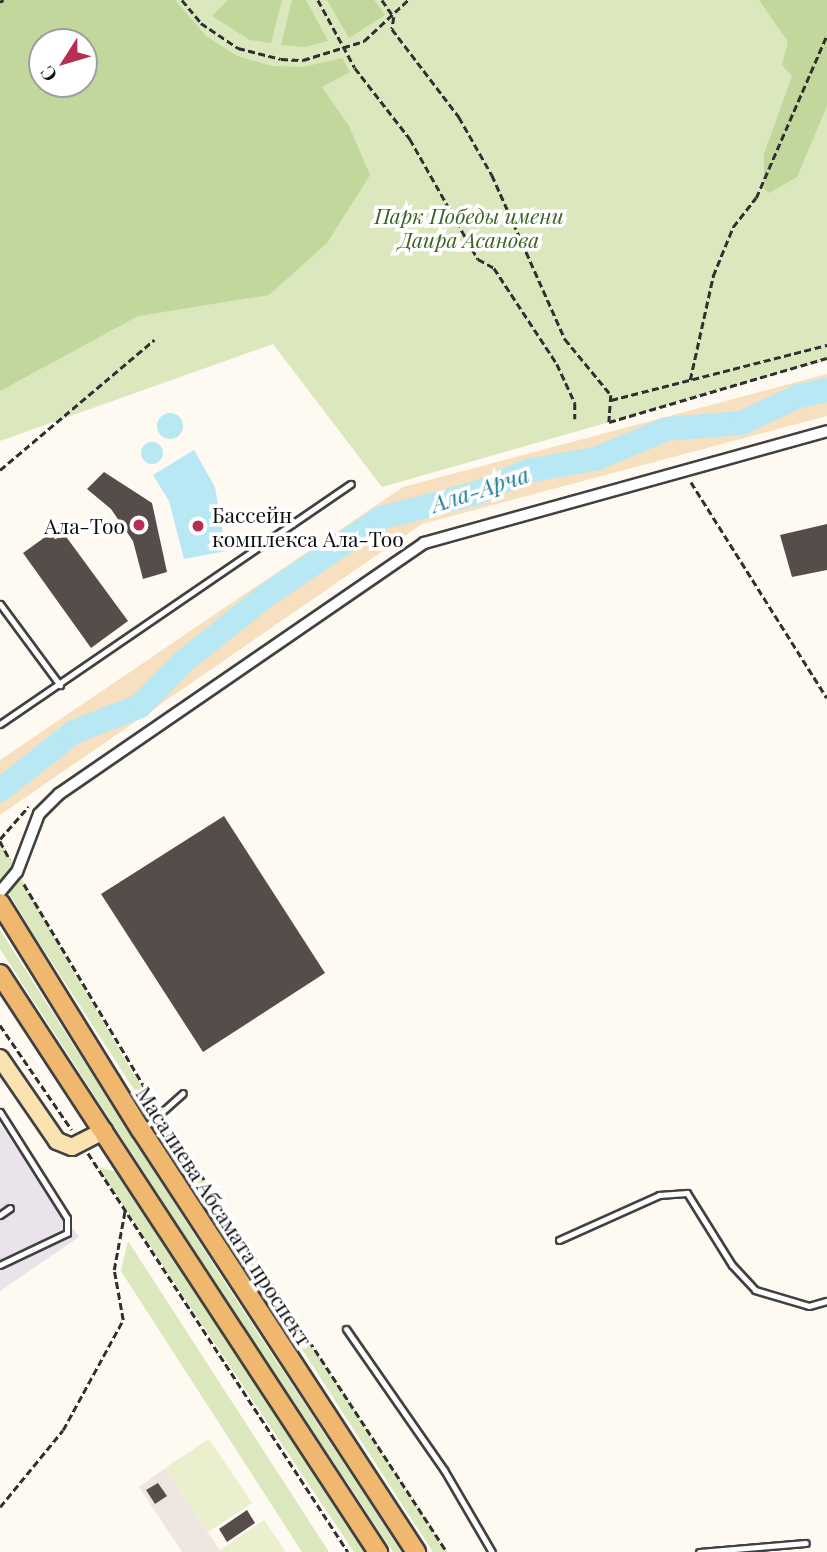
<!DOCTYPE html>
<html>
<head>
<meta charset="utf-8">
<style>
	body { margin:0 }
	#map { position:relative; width:827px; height:1552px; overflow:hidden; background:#fef9f1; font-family:"Playfair Display",serif }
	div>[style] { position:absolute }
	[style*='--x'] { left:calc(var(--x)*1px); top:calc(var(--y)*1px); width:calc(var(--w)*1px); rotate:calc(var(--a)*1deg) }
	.industrial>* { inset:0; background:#eae3ec }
	.green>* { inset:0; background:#dbe7bc }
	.forest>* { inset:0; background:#c2d79c }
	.sand>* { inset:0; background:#f7e0c0 }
	.pitch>* { inset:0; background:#eaefcd }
	.plaza>* { inset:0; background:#eee7df }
	.water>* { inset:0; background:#b8e8f3 }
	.round { border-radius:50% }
	.river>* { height:24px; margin:-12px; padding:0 12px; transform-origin:12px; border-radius:12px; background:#b8e8f3 }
	.building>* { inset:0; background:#564d4b }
	.path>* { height:2.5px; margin-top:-1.25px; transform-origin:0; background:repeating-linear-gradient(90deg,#303030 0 7px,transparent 0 10.5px) }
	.roads { filter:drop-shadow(2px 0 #414141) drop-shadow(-2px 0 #414141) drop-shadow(0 2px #414141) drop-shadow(0 -2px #414141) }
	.lane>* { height:5px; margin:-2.5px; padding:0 2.5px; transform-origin:2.5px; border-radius:2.5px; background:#fff }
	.street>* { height:10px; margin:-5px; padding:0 5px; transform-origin:5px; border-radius:5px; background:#fff }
	.secondary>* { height:16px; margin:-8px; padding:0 8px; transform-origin:8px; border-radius:8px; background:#fae3b0 }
	.primary>* { height:18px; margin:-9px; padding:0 9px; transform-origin:9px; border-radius:9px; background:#f0b76e }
	.dots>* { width:19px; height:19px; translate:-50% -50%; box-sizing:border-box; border:4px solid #fff; border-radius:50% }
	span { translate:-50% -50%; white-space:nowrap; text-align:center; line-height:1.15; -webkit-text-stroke:7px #fff; paint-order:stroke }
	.park-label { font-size:21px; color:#3c6322; font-style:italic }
	.poi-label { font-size:21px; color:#0e0e0e }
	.left { translate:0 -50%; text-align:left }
	.right { translate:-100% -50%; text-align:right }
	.street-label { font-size:21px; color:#0e0e0e }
	.water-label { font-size:23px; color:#1e7c99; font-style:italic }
	.north { position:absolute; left:28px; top:28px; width:70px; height:70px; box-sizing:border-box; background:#fff; border:2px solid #9f9f9f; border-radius:50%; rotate:233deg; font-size:19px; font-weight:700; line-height:28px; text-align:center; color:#0e0e0e }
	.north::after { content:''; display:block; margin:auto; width:24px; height:32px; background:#b72e50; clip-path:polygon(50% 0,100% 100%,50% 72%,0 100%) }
</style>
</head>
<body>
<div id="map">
	<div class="industrial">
		<i style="clip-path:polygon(0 1124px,79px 1237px,0 1291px)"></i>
	</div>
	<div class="green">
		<i style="clip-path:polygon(evenodd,0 0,827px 0,827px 360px,382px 487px,273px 344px,0 441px,0 0,42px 42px,84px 42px,84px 84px,42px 84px,42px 42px)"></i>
		<i style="clip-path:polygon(0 841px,128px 1065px,448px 1552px,433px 1552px,31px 930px,0 878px)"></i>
		<i style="clip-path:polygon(0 930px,229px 1289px,402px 1552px,393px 1552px,222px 1293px,0 949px)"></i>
		<i style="clip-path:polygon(97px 1167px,117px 1172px,367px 1552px,354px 1552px)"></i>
		<i style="clip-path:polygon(128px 1241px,329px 1552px,302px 1552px,121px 1271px)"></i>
	</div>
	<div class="forest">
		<i style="clip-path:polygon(evenodd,0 0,175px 0,206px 36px,237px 56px,272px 66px,303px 67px,342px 58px,350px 72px,322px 87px,349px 126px,370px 175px,327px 243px,269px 295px,138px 316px,0 391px,0 0,42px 42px,84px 42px,84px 84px,42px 84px,42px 42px)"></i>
		<i style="clip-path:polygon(228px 0,282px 0,271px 43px,250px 40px,212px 16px)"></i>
		<i style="clip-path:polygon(292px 0,306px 0,328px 41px,305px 47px,281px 45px)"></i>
		<i style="clip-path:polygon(327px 0,374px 0,385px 15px,349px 38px)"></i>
		<i style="clip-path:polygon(759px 0,827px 0,827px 106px,797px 177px,769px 193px,764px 189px,764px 154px,792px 76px,782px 65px,788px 42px)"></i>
	</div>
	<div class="sand">
		<i style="clip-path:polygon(827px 374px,827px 416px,422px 524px,0 815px,0 760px,403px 487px)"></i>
	</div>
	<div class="pitch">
		<i style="clip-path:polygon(209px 1439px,252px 1503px,208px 1532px,165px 1468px)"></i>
		<i style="clip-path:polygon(264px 1520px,286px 1552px,221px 1552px,220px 1550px)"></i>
	</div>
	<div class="plaza">
		<i style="clip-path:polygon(165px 1468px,221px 1552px,182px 1552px,139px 1487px)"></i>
	</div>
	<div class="water">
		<i class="round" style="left:157px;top:413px;width:26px;height:26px"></i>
		<i class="round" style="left:141px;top:442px;width:22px;height:22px"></i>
		<i style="clip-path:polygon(194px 450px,215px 487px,226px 551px,184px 559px,169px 501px,153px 475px)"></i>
	</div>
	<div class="river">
		<i style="--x:0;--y:790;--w:94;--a:-38.1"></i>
		<i style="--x:74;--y:732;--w:71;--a:-21.5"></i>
		<i style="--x:140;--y:706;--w:62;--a:-45.7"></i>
		<i style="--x:183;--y:662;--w:104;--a:-38.7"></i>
		<i style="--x:264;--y:597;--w:141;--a:-34"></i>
		<i style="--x:381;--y:518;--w:99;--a:-14.6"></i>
		<i style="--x:477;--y:493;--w:55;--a:-23.7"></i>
		<i style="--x:527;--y:471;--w:69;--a:-10"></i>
		<i style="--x:595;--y:459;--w:78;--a:-22.6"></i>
		<i style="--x:667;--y:429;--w:74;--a:-4.6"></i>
		<i style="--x:741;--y:423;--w:64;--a:-25"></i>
		<i style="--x:799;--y:396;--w:29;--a:-12"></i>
	</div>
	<div class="building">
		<i style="clip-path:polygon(104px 472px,152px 503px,167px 572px,143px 579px,133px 541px,111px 509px,87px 489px)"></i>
		<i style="clip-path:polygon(827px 524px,827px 570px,792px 577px,780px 535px)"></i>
		<i style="clip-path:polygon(59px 527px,128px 621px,91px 648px,23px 553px)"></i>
		<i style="clip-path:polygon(224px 816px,325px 973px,203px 1052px,101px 894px)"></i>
		<i style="clip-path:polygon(158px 1483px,167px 1496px,155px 1504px,146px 1490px)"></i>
		<i style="clip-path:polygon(247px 1510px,255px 1523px,227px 1542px,219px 1529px)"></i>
	</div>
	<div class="path">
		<i style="--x:182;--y:0;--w:30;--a:50"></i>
		<i style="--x:201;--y:23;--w:45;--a:34"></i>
		<i style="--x:238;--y:48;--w:44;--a:14.3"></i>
		<i style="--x:281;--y:59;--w:22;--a:3"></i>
		<i style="--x:303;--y:60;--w:64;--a:-17.3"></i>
		<i style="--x:364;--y:41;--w:60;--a:-43"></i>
		<i style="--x:318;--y:0;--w:77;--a:61.4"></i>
		<i style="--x:355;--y:68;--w:90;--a:52.2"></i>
		<i style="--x:410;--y:139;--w:138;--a:60.5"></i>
		<i style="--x:478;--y:259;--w:18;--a:29"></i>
		<i style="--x:494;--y:268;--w:115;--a:56.7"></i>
		<i style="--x:557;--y:364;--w:43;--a:65.2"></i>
		<i style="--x:575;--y:403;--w:16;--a:90"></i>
		<i style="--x:382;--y:0;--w:21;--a:55"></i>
		<i style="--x:394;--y:17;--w:12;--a:99"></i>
		<i style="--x:392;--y:29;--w:111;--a:52.7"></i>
		<i style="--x:459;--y:117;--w:67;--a:60.4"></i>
		<i style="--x:492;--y:175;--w:180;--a:66"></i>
		<i style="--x:565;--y:339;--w:72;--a:50.6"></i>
		<i style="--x:611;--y:395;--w:27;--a:94"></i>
		<i style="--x:609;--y:422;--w:227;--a:-16.4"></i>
		<i style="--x:0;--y:2;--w:4;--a:-34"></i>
		<i style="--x:690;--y:380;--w:107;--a:-77.5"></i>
		<i style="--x:713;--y:276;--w:53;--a:-67.8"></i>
		<i style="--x:733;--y:227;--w:37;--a:-52"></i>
		<i style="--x:756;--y:198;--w:178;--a:-66.5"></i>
		<i style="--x:611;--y:400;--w:223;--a:-14.3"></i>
		<i style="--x:0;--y:470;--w:202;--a:-40.2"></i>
		<i style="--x:691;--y:482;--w:255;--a:57.8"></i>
		<i style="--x:0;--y:839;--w:43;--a:-48.8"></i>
		<i style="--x:0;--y:841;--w:21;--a:62"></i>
		<i style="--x:24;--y:884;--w:258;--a:59.3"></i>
		<i style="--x:0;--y:1025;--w:127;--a:55.6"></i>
		<i style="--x:166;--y:1121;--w:515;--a:56.9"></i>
		<i style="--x:88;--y:1153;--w:476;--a:56.9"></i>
		<i style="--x:0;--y:1507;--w:99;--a:-50.7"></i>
		<i style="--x:63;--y:1430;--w:125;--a:-61.4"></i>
		<i style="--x:123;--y:1320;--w:51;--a:-100.2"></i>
		<i style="--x:114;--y:1270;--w:61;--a:-79.6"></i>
	</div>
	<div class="roads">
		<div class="lane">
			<i style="--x:0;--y:604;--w:101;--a:53.5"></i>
			<i style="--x:0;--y:724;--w:425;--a:-34.4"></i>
			<i style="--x:0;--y:1112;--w:125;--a:57.7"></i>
			<i style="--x:67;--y:1218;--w:15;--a:90"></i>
			<i style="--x:67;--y:1233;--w:74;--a:154.5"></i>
			<i style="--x:144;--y:1128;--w:52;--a:-41.9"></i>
			<i style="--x:0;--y:1215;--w:12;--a:-35"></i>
			<i style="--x:559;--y:1240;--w:110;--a:-24.2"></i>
			<i style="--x:659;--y:1195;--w:28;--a:-4"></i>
			<i style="--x:687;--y:1193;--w:85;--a:58"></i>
			<i style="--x:732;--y:1265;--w:34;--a:47"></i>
			<i style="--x:755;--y:1290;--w:56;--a:16.5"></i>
			<i style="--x:809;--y:1306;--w:19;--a:-16"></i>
			<i style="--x:346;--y:1329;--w:172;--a:55.2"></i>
			<i style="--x:444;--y:1470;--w:95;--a:59.7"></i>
			<i style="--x:699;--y:1552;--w:107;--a:-4.8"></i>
		</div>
		<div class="street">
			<i style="--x:0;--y:892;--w:26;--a:-50"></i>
			<i style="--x:17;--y:872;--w:62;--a:-69.2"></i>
			<i style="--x:39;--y:814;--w:28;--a:-45"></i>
			<i style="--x:59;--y:794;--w:443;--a:-34.5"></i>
			<i style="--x:424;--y:543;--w:418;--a:-15.5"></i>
		</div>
		<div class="secondary">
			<i style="--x:0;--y:1058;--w:101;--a:55.5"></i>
			<i style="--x:57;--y:1141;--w:16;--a:22"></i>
			<i style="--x:72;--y:1147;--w:36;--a:-27"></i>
		</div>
		<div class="primary">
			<i style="--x:0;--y:903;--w:267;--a:58.2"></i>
			<i style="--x:141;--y:1130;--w:504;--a:56.91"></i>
			<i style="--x:0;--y:974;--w:691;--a:56.82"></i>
		</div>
	</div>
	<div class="dots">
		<i style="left:139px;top:525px;background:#b72e50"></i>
		<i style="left:198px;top:526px;background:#b72e50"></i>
	</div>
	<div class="park-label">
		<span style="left:469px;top:227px">Парк Победы имени<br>Даира Асанова</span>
	</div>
	<div class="poi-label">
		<span class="left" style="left:212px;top:526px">Бассейн<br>комплекса Ала-Тоо</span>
		<span class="right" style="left:125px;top:525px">Ала-Тоо</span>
	</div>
	<div class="street-label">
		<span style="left:225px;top:1216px;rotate:57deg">Масалиева Абсамата проспект</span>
	</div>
	<div class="water-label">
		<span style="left:480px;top:489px;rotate:-18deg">Ала-Арча</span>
	</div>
	<div class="north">С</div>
</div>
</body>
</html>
